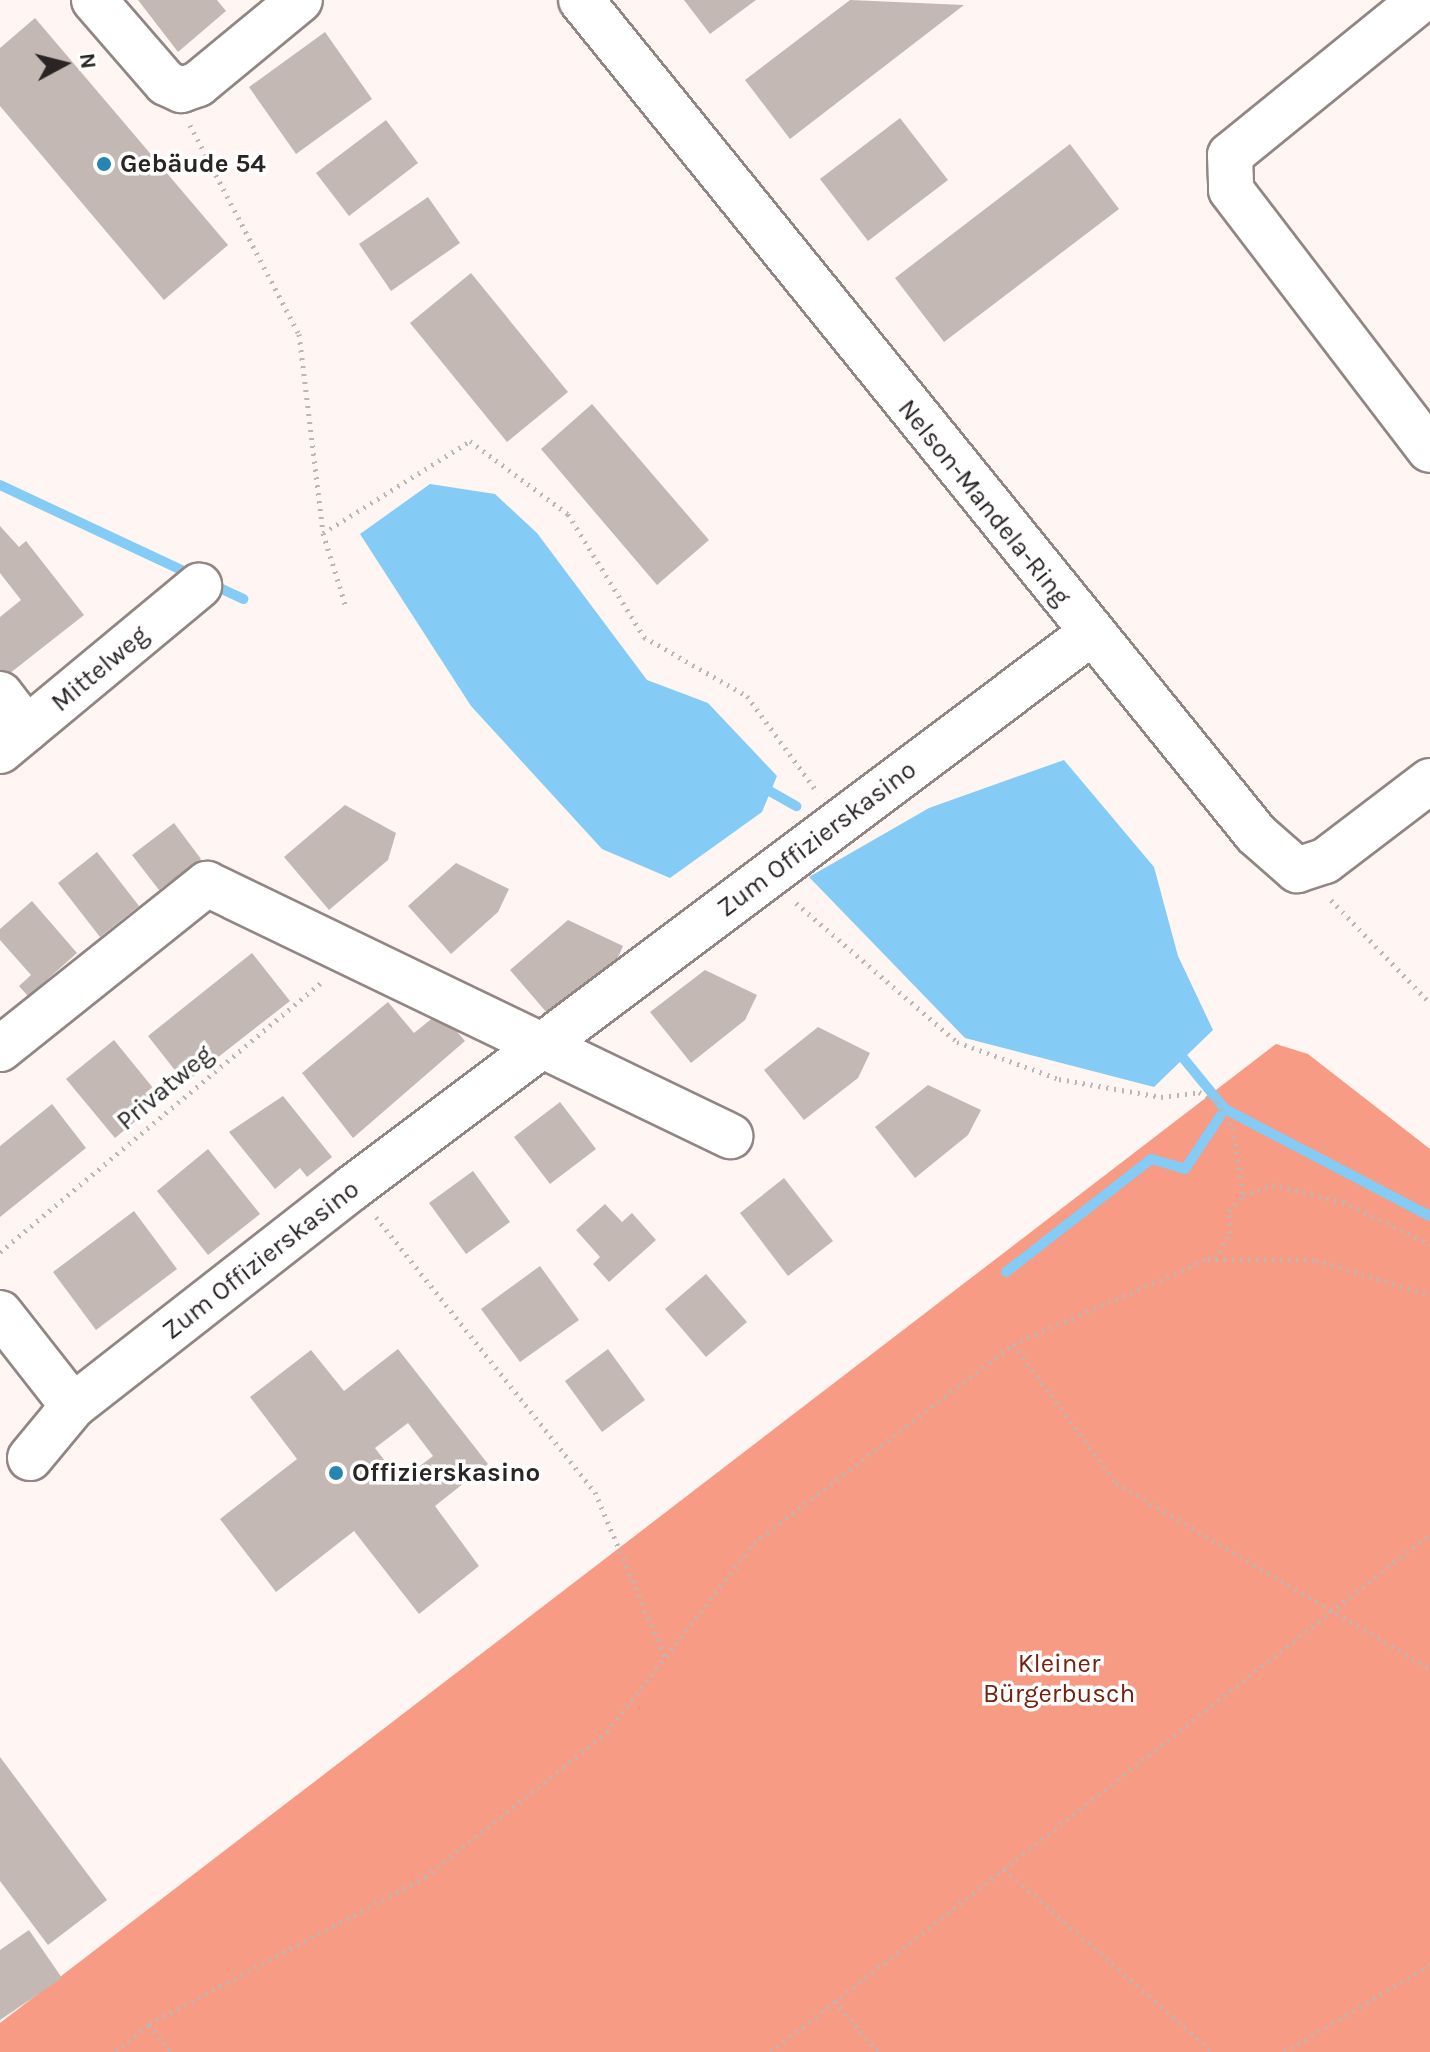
<!DOCTYPE html>
<html>
<head>
<meta charset="utf-8">
<style>
	body { margin:0 }
	#map { position:relative; width:1430px; height:2052px; overflow:hidden; background:#fff5f2; font-family:Karla,sans-serif }
	div>[style] { position:absolute }
	[style*='--x'] { left:calc(var(--x)*1px); top:calc(var(--y)*1px); width:calc(var(--w)*1px); rotate:calc(var(--a)*1deg) }
	.forest>* { inset:0; background:#f79b84 }
	.water>* { inset:0; background:#84ccf5 }
	.stream>* { height:10px; margin:-5px; padding:0 5px; transform-origin:5px; border-radius:5px; background:#84ccf5 }
	.building>* { inset:0; background:#c4b8b4 }
	.path>* { height:5px; margin-top:-2.5px; transform-origin:0; background:repeating-linear-gradient(90deg,#beb6b3 0 2px,transparent 0 8px) }
	.roads { filter:drop-shadow(2px 0 #918683) drop-shadow(-2px 0 #918683) drop-shadow(0 2px #918683) drop-shadow(0 -2px #918683) }
	.minor>* { height:44px; margin:-22px; padding:0 22px; transform-origin:22px; border-radius:22px; background:#fff }
	.dots>* { width:22px; height:22px; translate:-50% -50%; box-sizing:border-box; border:4px solid #fff; border-radius:50% }
	span { translate:-50% -50%; white-space:nowrap; text-align:center; line-height:1.15; -webkit-text-stroke:7px #fff; paint-order:stroke }
	.poi-label { font-size:26px; color:#2a2524; font-weight:700 }
	.left { translate:0 -50%; text-align:left }
	.street-label { font-size:26px; color:#2a2524 }
	.park-label { font-size:26px; color:#72220e }
	.north { position:absolute; left:24px; top:24px; width:80px; height:80px; -webkit-text-stroke:6px #fff; paint-order:stroke; rotate:83deg; font-size:22px; font-weight:700; line-height:32px; text-align:center; color:#2a2524 }
	.north::after { content:''; display:block; margin:auto; width:28px; height:36px; background:#2a2524; clip-path:polygon(50% 0,100% 100%,50% 72%,0 100%) }
</style>
</head>
<body>
<div id="map">
	<div class="forest">
		<i style="clip-path:polygon(1276px 1044px,1308px 1054px,1430px 1149px,1430px 2052px,0 2052px,0 2023px)"></i>
	</div>
	<div class="water">
		<i style="clip-path:polygon(430px 484px,495px 494px,537px 533px,647px 680px,708px 703px,777px 776px,762px 812px,670px 878px,602px 849px,471px 706px,360px 534px)"></i>
		<i style="clip-path:polygon(1064px 760px,1154px 867px,1178px 956px,1213px 1030px,1154px 1087px,965px 1038px,809px 877px,929px 808px)"></i>
	</div>
	<div class="stream">
		<i style="--x:0;--y:485;--w:214;--a:25.1"></i>
		<i style="--x:209;--y:583;--w:38;--a:25"></i>
		<i style="--x:759;--y:785;--w:43;--a:29.6"></i>
		<i style="--x:1175;--y:1048;--w:79;--a:50.7"></i>
		<i style="--x:1225;--y:1109;--w:231;--a:27.6"></i>
		<i style="--x:1006;--y:1272;--w:184;--a:-37.9"></i>
		<i style="--x:1151;--y:1159;--w:35;--a:16"></i>
		<i style="--x:1185;--y:1169;--w:72;--a:-56.3"></i>
	</div>
	<div class="building">
		<i style="clip-path:polygon(138px 0,217px 0,226px 11px,178px 52px)"></i>
		<i style="clip-path:polygon(684px 0,756px 0,710px 34px)"></i>
		<i style="clip-path:polygon(850px 0,964px 5px,790px 139px,745px 80px)"></i>
		<i style="clip-path:polygon(35px 18px,228px 245px,164px 300px,0 106px,0 48px)"></i>
		<i style="clip-path:polygon(325px 32px,372px 99px,296px 154px,249px 87px)"></i>
		<i style="clip-path:polygon(900px 118px,948px 180px,868px 241px,820px 179px)"></i>
		<i style="clip-path:polygon(386px 120px,418px 163px,349px 216px,316px 173px)"></i>
		<i style="clip-path:polygon(1070px 144px,1119px 209px,944px 342px,895px 278px)"></i>
		<i style="clip-path:polygon(428px 197px,460px 243px,391px 291px,359px 244px)"></i>
		<i style="clip-path:polygon(471px 273px,568px 392px,507px 442px,410px 323px)"></i>
		<i style="clip-path:polygon(592px 404px,709px 540px,657px 585px,541px 449px)"></i>
		<i style="clip-path:polygon(0 526px,19px 547px,26px 541px,84px 615px,0 681px,0 617px,21px 600px,0 573px)"></i>
		<i style="clip-path:polygon(345px 805px,396px 833px,388px 860px,329px 910px,284px 857px)"></i>
		<i style="clip-path:polygon(174px 823px,201px 859px,159px 890px,132px 855px)"></i>
		<i style="clip-path:polygon(97px 852px,139px 906px,100px 937px,58px 883px)"></i>
		<i style="clip-path:polygon(456px 863px,509px 889px,498px 912px,451px 954px,408px 906px)"></i>
		<i style="clip-path:polygon(32px 901px,77px 953px,41px 985px,49px 995px,37px 1006px,19px 986px,31px 975px,0 940px,0 929px)"></i>
		<i style="clip-path:polygon(568px 920px,623px 946px,611px 973px,554px 1021px,510px 970px)"></i>
		<i style="clip-path:polygon(252px 953px,290px 1001px,185px 1083px,148px 1036px)"></i>
		<i style="clip-path:polygon(705px 970px,757px 995px,745px 1020px,691px 1063px,650px 1012px)"></i>
		<i style="clip-path:polygon(388px 1002px,414px 1033px,440px 1012px,465px 1041px,353px 1138px,302px 1073px)"></i>
		<i style="clip-path:polygon(818px 1027px,870px 1053px,858px 1078px,804px 1120px,764px 1070px)"></i>
		<i style="clip-path:polygon(114px 1040px,162px 1099px,115px 1138px,66px 1079px)"></i>
		<i style="clip-path:polygon(928px 1085px,981px 1110px,968px 1135px,915px 1178px,875px 1127px)"></i>
		<i style="clip-path:polygon(283px 1096px,332px 1157px,307px 1177px,300px 1168px,275px 1189px,229px 1132px)"></i>
		<i style="clip-path:polygon(560px 1102px,596px 1149px,550px 1184px,514px 1137px)"></i>
		<i style="clip-path:polygon(52px 1104px,86px 1148px,0 1217px,0 1146px)"></i>
		<i style="clip-path:polygon(208px 1149px,260px 1214px,208px 1255px,157px 1191px)"></i>
		<i style="clip-path:polygon(473px 1171px,510px 1222px,466px 1254px,429px 1203px)"></i>
		<i style="clip-path:polygon(784px 1178px,833px 1241px,788px 1276px,740px 1213px)"></i>
		<i style="clip-path:polygon(605px 1204px,622px 1222px,632px 1213px,656px 1240px,609px 1282px,593px 1264px,600px 1257px,576px 1230px)"></i>
		<i style="clip-path:polygon(134px 1211px,177px 1269px,96px 1330px,53px 1272px)"></i>
		<i style="clip-path:polygon(540px 1266px,579px 1320px,520px 1362px,481px 1309px)"></i>
		<i style="clip-path:polygon(706px 1274px,747px 1322px,706px 1357px,665px 1309px)"></i>
		<i style="clip-path:polygon(evenodd,398px 1349px,488px 1464px,435px 1506px,479px 1566px,419px 1614px,354px 1531px,276px 1592px,220px 1519px,297px 1459px,250px 1397px,311px 1350px,344px 1391px,398px 1349px,408px 1423px,433px 1456px,400px 1481px,375px 1448px,408px 1423px)"></i>
		<i style="clip-path:polygon(608px 1349px,645px 1400px,602px 1432px,565px 1381px)"></i>
		<i style="clip-path:polygon(0 1757px,107px 1900px,48px 1945px,0 1881px)"></i>
		<i style="clip-path:polygon(29px 1930px,62px 1978px,0 2020px,0 1950px)"></i>
	</div>
	<div class="path">
		<i style="--x:190;--y:125;--w:236;--a:62.5"></i>
		<i style="--x:299;--y:334;--w:200;--a:83.1"></i>
		<i style="--x:323;--y:533;--w:173;--a:-32"></i>
		<i style="--x:470;--y:441;--w:122;--a:36.7"></i>
		<i style="--x:568;--y:514;--w:145;--a:58.3"></i>
		<i style="--x:644;--y:637;--w:119;--a:29.8"></i>
		<i style="--x:747;--y:696;--w:120;--a:53.8"></i>
		<i style="--x:323;--y:533;--w:77;--a:72.7"></i>
		<i style="--x:1331;--y:900;--w:143;--a:46.1"></i>
		<i style="--x:796;--y:903;--w:213;--a:40.8"></i>
		<i style="--x:957;--y:1042;--w:109;--a:19.9"></i>
		<i style="--x:1059;--y:1079;--w:104;--a:10"></i>
		<i style="--x:1161;--y:1097;--w:38;--a:-7"></i>
		<i style="--x:1199;--y:1092;--w:20;--a:30"></i>
		<i style="--x:1216;--y:1102;--w:31;--a:57"></i>
		<i style="--x:1233;--y:1128;--w:69;--a:81.6"></i>
		<i style="--x:376;--y:1217;--w:352;--a:51.5"></i>
		<i style="--x:595;--y:1492;--w:180;--a:67.1"></i>
		<i style="--x:0;--y:1252;--w:419;--a:-40"></i>
		<i style="--x:1215;--y:1259;--w:30;--a:-60"></i>
		<i style="--x:1230;--y:1233;--w:22;--a:-93"></i>
		<i style="--x:1229;--y:1211;--w:21;--a:-47"></i>
		<i style="--x:1243;--y:1196;--w:31;--a:-21"></i>
		<i style="--x:1272;--y:1185;--w:73;--a:13.5"></i>
		<i style="--x:1343;--y:1202;--w:97;--a:25.8"></i>
		<i style="--x:1013;--y:1344;--w:173;--a:53.5"></i>
		<i style="--x:1116;--y:1483;--w:365;--a:30.6"></i>
		<i style="--x:1004;--y:1869;--w:278;--a:41.2"></i>
		<i style="--x:835;--y:2001;--w:67;--a:49.9"></i>
		<i style="--x:149;--y:2024;--w:36;--a:52"></i>
		<i style="--x:116;--y:2052;--w:43;--a:-40.3"></i>
		<i style="--x:149;--y:2024;--w:313;--a:-28"></i>
		<i style="--x:425;--y:1877;--w:233;--a:-38.5"></i>
		<i style="--x:607;--y:1732;--w:239;--a:-52.1"></i>
		<i style="--x:754;--y:1543;--w:327;--a:-37.5"></i>
		<i style="--x:1013;--y:1344;--w:213;--a:-23.6"></i>
		<i style="--x:1208;--y:1259;--w:108;--a:0.5"></i>
		<i style="--x:1316;--y:1260;--w:119;--a:17.1"></i>
		<i style="--x:771;--y:2052;--w:838;--a:-38.17"></i>
		<i style="--x:1284;--y:2052;--w:170;--a:-30.8"></i>
	</div>
	<div class="roads">
		<div class="minor">
			<i style="--x:94;--y:0;--w:110;--a:49.1"></i>
			<i style="--x:166;--y:83;--w:17;--a:25"></i>
			<i style="--x:181;--y:90;--w:18;--a:-19"></i>
			<i style="--x:198;--y:84;--w:132;--a:-39.5"></i>
			<i style="--x:581;--y:0;--w:1073;--a:51.01"></i>
			<i style="--x:1256;--y:834;--w:55;--a:41.3"></i>
			<i style="--x:1297;--y:870;--w:29;--a:-18"></i>
			<i style="--x:1325;--y:861;--w:132;--a:-37.3"></i>
			<i style="--x:1421;--y:0;--w:246;--a:140.9"></i>
			<i style="--x:1230;--y:155;--w:35;--a:88"></i>
			<i style="--x:1231;--y:190;--w:327;--a:52.6"></i>
			<i style="--x:0;--y:694;--w:44;--a:52.4"></i>
			<i style="--x:0;--y:751;--w:259;--a:-39.7"></i>
			<i style="--x:0;--y:1049;--w:265;--a:-38.6"></i>
			<i style="--x:207;--y:884;--w:581;--a:25.73"></i>
			<i style="--x:0;--y:1313;--w:118;--a:51.9"></i>
			<i style="--x:30;--y:1458;--w:67;--a:-50.4"></i>
			<i style="--x:73;--y:1406;--w:354;--a:-38"></i>
			<i style="--x:352;--y:1188;--w:923;--a:-36.89"></i>
		</div>
	</div>
	<div class="dots">
		<i style="left:104px;top:164px;background:#2885b2"></i>
		<i style="left:336px;top:1473px;background:#2885b2"></i>
	</div>
	<div class="poi-label">
		<span class="left" style="left:120px;top:164px">Gebäude 54</span>
		<span class="left" style="left:352px;top:1473px">Offizierskasino</span>
	</div>
	<div class="street-label">
		<span style="left:984px;top:503px;rotate:51deg">Nelson-Mandela-Ring</span>
		<span style="left:100px;top:669px;rotate:-40deg">Mittelweg</span>
		<span style="left:817px;top:839px;rotate:-37deg">Zum Offizierskasino</span>
		<span style="left:165px;top:1088px;rotate:-40deg">Privatweg</span>
		<span style="left:261px;top:1260px;rotate:-38deg">Zum Offizierskasino</span>
	</div>
	<div class="park-label">
		<span style="left:1059px;top:1679px">Kleiner<br>Bürgerbusch</span>
	</div>
	<div class="north">N</div>
</div>
</body>
</html>
